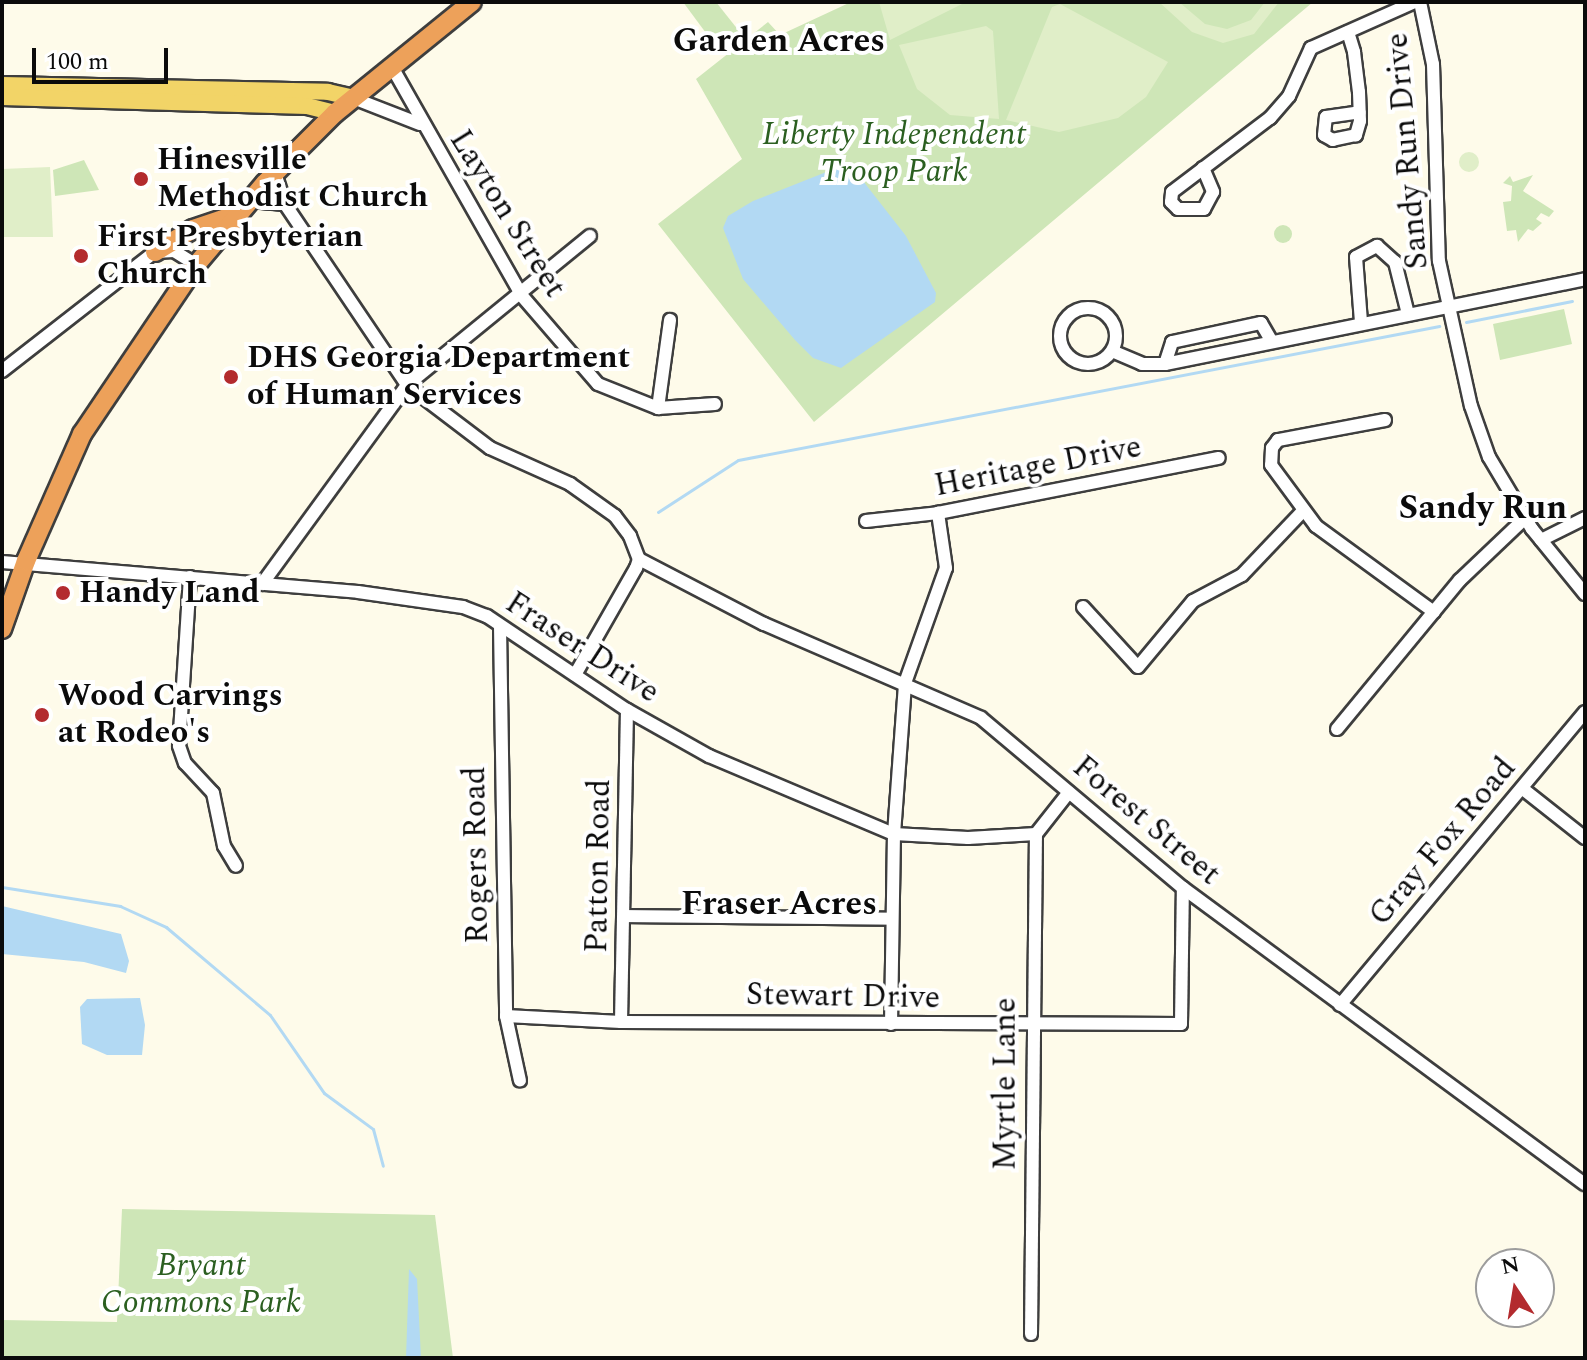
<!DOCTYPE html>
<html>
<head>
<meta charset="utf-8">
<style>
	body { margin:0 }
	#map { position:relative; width:1587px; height:1360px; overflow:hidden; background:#fefbea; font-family:Spectral,serif }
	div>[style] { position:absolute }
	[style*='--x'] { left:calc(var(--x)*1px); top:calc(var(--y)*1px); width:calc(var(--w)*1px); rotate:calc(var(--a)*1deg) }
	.green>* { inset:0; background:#cee6b7 }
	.round { border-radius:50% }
	.pitch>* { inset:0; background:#e0eec8 }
	.water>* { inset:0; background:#b2d9f3 }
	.stream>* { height:3px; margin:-1.5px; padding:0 1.5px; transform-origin:1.5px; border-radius:1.5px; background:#b2d9f3 }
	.roads { filter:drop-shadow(2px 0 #3e3e3e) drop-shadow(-2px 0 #3e3e3e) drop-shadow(0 2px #3e3e3e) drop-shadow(0 -2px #3e3e3e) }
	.minor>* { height:12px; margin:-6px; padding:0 6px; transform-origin:6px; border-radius:6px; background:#fff }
	.minor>.ring { margin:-6px; padding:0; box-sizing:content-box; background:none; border:12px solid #fff; border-radius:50% }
	.major>* { height:16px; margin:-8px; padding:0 8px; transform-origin:8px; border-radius:8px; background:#f2d467 }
	.highway>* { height:18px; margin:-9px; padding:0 9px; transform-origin:9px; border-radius:9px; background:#eda15a }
	.dots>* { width:22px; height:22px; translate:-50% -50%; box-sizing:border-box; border:4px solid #fff; border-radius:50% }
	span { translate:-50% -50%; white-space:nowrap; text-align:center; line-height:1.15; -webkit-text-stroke:8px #fff; paint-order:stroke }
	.park-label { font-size:32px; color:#2b5f20; font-style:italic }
	.street-label { font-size:32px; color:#0b0b0b }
	.poi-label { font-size:32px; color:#0b0b0b; font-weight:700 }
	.left { translate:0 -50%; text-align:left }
	.neighbourhood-label { font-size:34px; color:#0b0b0b; font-weight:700 }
	.frame { position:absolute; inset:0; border:4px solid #0b0b0b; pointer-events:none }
	.north { position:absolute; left:1475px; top:1248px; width:80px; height:80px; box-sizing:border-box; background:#fff; border:2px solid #9d9d9d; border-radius:50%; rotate:348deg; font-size:22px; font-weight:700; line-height:32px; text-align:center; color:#0b0b0b }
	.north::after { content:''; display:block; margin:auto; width:28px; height:36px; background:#b32b2e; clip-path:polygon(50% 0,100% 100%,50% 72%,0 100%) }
	.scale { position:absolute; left:32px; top:48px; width:136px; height:36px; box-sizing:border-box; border:4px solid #0b0b0b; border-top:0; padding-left:10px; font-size:24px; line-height:28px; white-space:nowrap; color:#0b0b0b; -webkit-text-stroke:6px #fff; paint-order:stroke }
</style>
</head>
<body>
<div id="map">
	<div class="green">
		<i style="clip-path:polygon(683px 2px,716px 2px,743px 36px,720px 52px)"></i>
		<i style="clip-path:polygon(851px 2px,1313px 2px,814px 422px,658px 224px,742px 159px,696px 79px,768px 22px,780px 35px)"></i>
		<i style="clip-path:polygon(84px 160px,99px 190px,55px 196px,53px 170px)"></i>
		<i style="clip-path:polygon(1533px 175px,1523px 191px,1554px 211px,1549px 217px,1541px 213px,1536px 219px,1542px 223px,1533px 231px,1528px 229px,1518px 242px,1516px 230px,1507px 231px,1503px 202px,1511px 201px,1512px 186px,1503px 183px,1510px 176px,1513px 182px)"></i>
		<i class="round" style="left:1274px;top:225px;width:18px;height:18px"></i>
		<i style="clip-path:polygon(1564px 309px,1572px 344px,1500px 360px,1493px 324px)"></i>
		<i style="clip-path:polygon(122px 1209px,435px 1215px,453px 1358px,2px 1358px,2px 1320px,117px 1322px)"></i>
	</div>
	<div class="pitch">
		<i style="clip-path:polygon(879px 2px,966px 2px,890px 40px)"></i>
		<i style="clip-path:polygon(1159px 2px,1179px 2px,1205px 24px,1227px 29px,1251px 20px,1265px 2px,1279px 2px,1254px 34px,1223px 43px,1192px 32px)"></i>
		<i style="clip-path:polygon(1060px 4px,1168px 62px,1146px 97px,1118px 118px,1059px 132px,1006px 120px,1052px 7px)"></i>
		<i style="clip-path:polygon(986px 26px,993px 31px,999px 119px,950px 115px,917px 89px,899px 45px)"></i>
		<i class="round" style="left:1459px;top:152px;width:20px;height:20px"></i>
		<i style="clip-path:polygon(50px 167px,53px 237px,2px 237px,2px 169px)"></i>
	</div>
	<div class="water">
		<i style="clip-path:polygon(849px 163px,906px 236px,936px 293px,935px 302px,841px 368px,813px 358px,795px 340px,743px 279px,723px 228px,728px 216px,753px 201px)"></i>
		<i style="clip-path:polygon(2px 906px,121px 934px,129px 961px,126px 973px,84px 962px,2px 954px)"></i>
		<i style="clip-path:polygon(140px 998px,145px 1025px,142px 1055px,107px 1055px,82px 1044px,80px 1007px,87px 999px)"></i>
		<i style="clip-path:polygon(409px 1269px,417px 1279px,421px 1358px,406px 1358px)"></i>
	</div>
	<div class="stream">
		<i style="--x:1466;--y:322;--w:108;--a:-11.2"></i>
		<i style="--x:658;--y:512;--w:95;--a:-33"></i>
		<i style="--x:738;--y:460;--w:714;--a:-10.82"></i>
		<i style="--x:2;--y:887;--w:120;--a:9.1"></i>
		<i style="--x:120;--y:906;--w:51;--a:24.5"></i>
		<i style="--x:166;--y:927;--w:136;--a:40.2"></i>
		<i style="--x:270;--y:1015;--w:95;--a:55.3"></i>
		<i style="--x:324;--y:1093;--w:61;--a:36.3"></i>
		<i style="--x:373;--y:1129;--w:38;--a:75"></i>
	</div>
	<div class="roads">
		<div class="minor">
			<i style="--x:1420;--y:2;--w:63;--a:78.2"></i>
			<i style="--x:1433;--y:64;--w:197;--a:88.3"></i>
			<i style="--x:1439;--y:261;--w:148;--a:77.6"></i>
			<i style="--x:1471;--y:406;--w:54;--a:70.6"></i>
			<i style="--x:1489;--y:457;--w:84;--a:59.2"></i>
			<i style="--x:1532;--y:529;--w:84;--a:50.8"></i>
			<i style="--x:1348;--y:32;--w:21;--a:73"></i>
			<i style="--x:1354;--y:52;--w:40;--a:82.9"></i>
			<i style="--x:1359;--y:92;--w:29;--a:88"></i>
			<i style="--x:1360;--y:121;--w:15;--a:106"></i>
			<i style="--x:1356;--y:135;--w:24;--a:168"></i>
			<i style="--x:1333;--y:140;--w:10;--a:-151"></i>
			<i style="--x:1324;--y:135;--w:18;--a:-84"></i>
			<i style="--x:1326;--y:117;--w:34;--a:-8"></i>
			<i style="--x:392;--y:67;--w:263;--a:60.4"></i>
			<i style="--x:522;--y:296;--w:116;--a:49.2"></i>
			<i style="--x:598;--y:384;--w:65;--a:21.8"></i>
			<i style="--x:658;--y:408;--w:57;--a:-4"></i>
			<i style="--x:353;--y:98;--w:72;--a:21.2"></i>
			<i style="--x:1203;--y:168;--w:26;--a:67"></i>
			<i style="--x:1213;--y:192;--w:19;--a:118"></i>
			<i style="--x:1204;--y:209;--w:26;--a:180"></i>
			<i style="--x:1178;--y:209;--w:10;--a:-135"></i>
			<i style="--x:1171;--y:202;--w:10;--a:-84"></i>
			<i style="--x:1172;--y:192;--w:123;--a:-37.1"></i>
			<i style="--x:1270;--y:118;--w:29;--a:-49"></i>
			<i style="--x:1289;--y:96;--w:53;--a:-65.4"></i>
			<i style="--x:1311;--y:48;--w:114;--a:-23.9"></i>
			<i style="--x:275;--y:173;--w:33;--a:72"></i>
			<i style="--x:285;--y:204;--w:218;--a:56"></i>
			<i style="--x:407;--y:385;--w:104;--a:37.2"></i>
			<i style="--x:490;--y:448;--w:88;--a:24.2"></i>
			<i style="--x:570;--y:484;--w:55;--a:35.4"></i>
			<i style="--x:615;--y:516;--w:25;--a:53"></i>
			<i style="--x:630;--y:536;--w:25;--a:69"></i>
			<i style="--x:639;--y:559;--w:9;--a:108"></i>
			<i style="--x:636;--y:568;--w:123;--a:119.7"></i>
			<i style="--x:249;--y:201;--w:36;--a:5"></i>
			<i class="ring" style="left:1060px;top:308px;width:44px;height:44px"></i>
			<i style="--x:1361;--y:322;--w:65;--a:-94.4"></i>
			<i style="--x:1356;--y:257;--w:24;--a:-28"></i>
			<i style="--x:1377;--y:246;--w:24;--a:42"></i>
			<i style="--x:1395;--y:262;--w:54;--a:76"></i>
			<i style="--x:1112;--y:351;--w:33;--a:23"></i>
			<i style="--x:1142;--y:364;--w:23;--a:0"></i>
			<i style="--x:1165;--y:364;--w:429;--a:-11.4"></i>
			<i style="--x:1165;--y:364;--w:23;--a:-72"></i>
			<i style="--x:1172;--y:342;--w:91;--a:-12.1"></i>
			<i style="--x:1261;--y:323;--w:20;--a:60"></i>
			<i style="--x:2;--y:371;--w:194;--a:-37.9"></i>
			<i style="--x:155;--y:252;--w:19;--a:-3"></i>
			<i style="--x:174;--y:251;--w:26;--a:32"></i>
			<i style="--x:658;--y:408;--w:89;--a:-82.2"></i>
			<i style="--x:1385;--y:420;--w:109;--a:169.4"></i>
			<i style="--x:1278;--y:440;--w:10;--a:127"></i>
			<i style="--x:1272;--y:448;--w:17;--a:93"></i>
			<i style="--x:1271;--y:465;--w:76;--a:53.6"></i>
			<i style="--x:1316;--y:526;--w:146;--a:36.1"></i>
			<i style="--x:866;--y:521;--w:72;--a:-6.3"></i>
			<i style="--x:938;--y:513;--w:286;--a:-11.1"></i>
			<i style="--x:1541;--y:540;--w:49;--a:-26.6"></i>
			<i style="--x:639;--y:559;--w:141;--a:27.5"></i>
			<i style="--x:764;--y:624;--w:236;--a:23.4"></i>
			<i style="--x:981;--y:718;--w:264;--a:40.1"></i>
			<i style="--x:1183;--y:888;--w:499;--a:36.4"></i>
			<i style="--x:2;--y:562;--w:357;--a:4.8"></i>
			<i style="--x:358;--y:592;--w:106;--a:8.1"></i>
			<i style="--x:463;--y:607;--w:26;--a:21"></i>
			<i style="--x:487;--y:616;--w:169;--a:33.9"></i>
			<i style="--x:627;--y:710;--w:94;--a:29.3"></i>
			<i style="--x:709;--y:756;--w:201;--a:22.9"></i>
			<i style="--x:894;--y:834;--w:74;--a:3.1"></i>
			<i style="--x:968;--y:838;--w:68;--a:-3.4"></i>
			<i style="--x:1036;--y:834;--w:53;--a:-51.8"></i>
			<i style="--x:190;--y:577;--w:169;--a:93.7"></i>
			<i style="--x:179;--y:746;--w:18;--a:71"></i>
			<i style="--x:185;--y:763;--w:41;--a:47"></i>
			<i style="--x:213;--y:793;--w:54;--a:78.3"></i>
			<i style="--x:224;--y:846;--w:23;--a:59"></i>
			<i style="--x:262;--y:584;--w:246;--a:-53.9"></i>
			<i style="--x:407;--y:385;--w:236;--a:-39.2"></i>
			<i style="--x:1083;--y:607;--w:81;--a:47.5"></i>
			<i style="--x:1138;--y:667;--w:86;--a:-50.2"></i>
			<i style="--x:1193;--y:601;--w:55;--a:-28"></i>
			<i style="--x:1242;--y:575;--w:88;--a:-46.4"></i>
			<i style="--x:500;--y:626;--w:390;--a:89.1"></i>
			<i style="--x:506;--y:1016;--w:66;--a:77.8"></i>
			<i style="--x:1337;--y:729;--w:193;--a:-50.5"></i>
			<i style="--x:1460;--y:580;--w:90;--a:-43.6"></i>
			<i style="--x:1523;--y:789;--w:79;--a:38.3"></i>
			<i style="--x:626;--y:916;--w:266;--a:0.6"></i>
			<i style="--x:1340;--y:1005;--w:382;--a:-50.1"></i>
			<i style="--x:506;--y:1016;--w:115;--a:3"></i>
			<i style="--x:621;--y:1022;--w:560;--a:0.2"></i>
			<i style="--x:1181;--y:1024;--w:136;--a:-89.2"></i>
			<i style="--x:621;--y:1022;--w:312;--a:-88.9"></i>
			<i style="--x:891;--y:1024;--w:190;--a:-89.1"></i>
			<i style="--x:894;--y:834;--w:151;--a:-85.8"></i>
			<i style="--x:905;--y:683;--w:122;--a:-70.4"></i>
			<i style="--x:946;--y:568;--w:56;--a:-98.3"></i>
			<i style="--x:1031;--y:1334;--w:500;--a:-89.43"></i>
		</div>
		<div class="major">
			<i style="--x:2;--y:85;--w:326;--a:1.2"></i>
			<i style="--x:328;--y:92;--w:26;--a:13"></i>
			<i style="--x:2;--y:97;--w:305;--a:1.7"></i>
			<i style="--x:307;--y:106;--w:29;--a:14"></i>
		</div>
		<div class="highway">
			<i style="--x:155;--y:252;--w:44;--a:-31.2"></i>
			<i style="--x:193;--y:229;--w:47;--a:-18.4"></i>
			<i style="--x:2;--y:629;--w:72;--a:-70.6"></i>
			<i style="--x:26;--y:561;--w:139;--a:-66.2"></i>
			<i style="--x:82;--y:434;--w:204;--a:-56"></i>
			<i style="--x:196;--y:265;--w:107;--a:-49.9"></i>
			<i style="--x:265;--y:183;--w:99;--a:-45"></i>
			<i style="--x:335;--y:113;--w:176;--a:-39"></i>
		</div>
	</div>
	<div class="dots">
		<i style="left:141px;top:179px;background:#b32b2e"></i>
		<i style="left:81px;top:256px;background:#b32b2e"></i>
		<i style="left:231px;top:377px;background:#b32b2e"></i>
		<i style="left:63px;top:593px;background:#b32b2e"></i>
		<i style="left:42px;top:715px;background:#b32b2e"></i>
	</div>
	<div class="park-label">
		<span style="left:894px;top:154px">Liberty Independent<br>Troop Park</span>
		<span style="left:201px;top:1285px">Bryant<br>Commons Park</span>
	</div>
	<div class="street-label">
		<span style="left:1408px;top:151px;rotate:-95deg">Sandy Run Drive</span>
		<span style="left:507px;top:214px;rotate:58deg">Layton Street</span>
		<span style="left:1038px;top:467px;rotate:-11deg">Heritage Drive</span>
		<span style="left:582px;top:648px;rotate:33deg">Fraser Drive</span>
		<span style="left:1146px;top:821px;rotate:40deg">Forest Street</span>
		<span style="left:1443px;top:842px;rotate:-50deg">Gray Fox Road</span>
		<span style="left:477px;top:855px;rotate:-91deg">Rogers Road</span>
		<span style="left:599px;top:866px;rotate:-89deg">Patton Road</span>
		<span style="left:843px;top:997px;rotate:1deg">Stewart Drive</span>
		<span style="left:1006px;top:1084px;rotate:-90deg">Myrtle Lane</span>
	</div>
	<div class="poi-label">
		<span class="left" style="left:157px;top:179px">Hinesville<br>Methodist Church</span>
		<span class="left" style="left:97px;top:256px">First Presbyterian<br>Church</span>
		<span class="left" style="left:247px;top:377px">DHS Georgia Department<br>of Human Services</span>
		<span class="left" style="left:79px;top:593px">Handy Land</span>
		<span class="left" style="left:58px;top:715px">Wood Carvings<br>at Rodeo's</span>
	</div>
	<div class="neighbourhood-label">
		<span style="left:779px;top:42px">Garden Acres</span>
		<span style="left:1483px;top:509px">Sandy Run</span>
		<span style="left:779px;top:905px">Fraser Acres</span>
	</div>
	<div class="frame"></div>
	<div class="north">N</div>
	<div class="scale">100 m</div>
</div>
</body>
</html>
